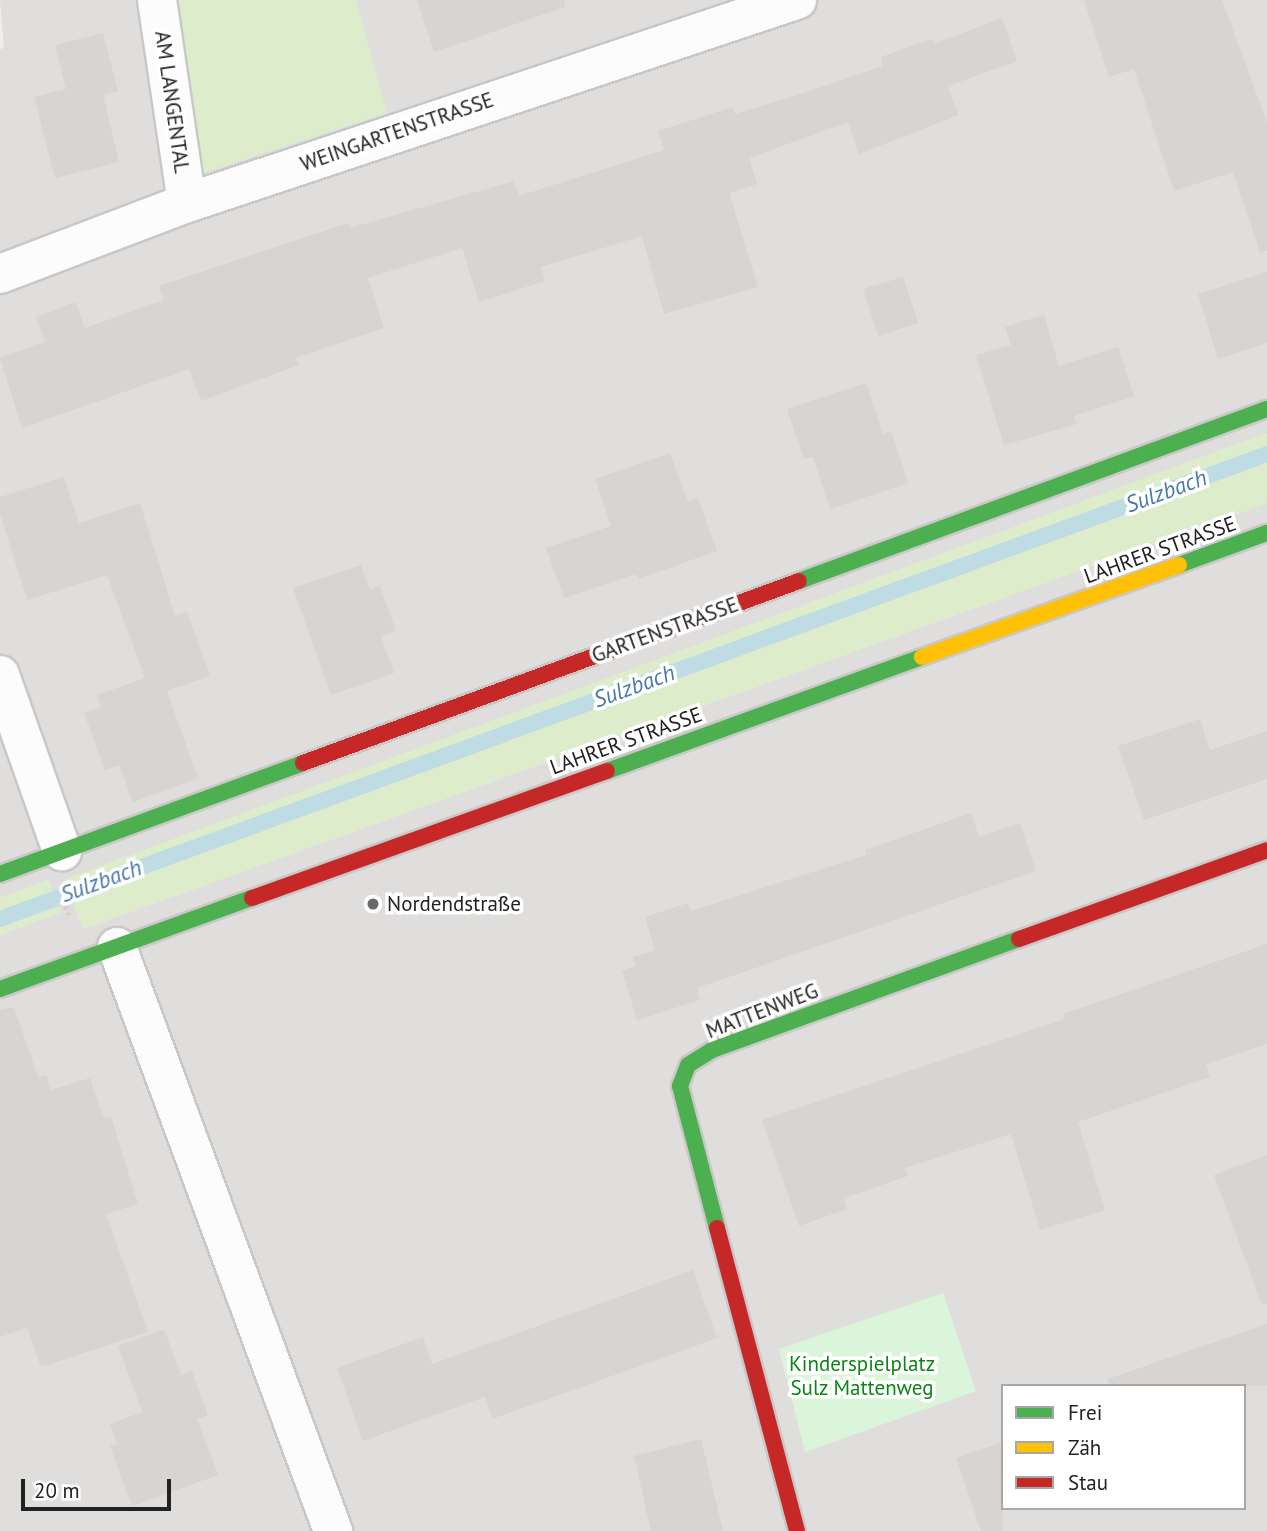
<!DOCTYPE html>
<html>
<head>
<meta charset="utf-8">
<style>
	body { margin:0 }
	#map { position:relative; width:1267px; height:1531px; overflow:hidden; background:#f0eeeb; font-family:"PT Sans",sans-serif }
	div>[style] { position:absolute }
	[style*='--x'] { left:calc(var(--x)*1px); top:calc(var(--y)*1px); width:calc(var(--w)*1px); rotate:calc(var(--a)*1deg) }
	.residential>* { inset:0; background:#dfdedc }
	.grass>* { inset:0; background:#ddeccb }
	.park>* { inset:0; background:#daf5da }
	.stream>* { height:16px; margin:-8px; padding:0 8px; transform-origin:8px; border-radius:8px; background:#bfdbe3 }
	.building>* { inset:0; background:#d7d4d2 }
	.path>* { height:4.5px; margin-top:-2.25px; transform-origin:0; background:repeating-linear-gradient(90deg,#dccecd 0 3.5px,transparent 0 7px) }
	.roads { filter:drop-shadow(2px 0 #c9c8c7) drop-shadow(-2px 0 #c9c8c7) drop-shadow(0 2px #c9c8c7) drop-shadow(0 -2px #c9c8c7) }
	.street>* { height:38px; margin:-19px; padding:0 19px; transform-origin:19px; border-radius:19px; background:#fdfcfc }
	.fast>* { height:16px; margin:-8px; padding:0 8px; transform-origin:8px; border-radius:8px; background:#4caf50 }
	.slow>* { height:16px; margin:-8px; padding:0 8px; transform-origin:8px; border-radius:8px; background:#ffc107 }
	.jam>* { height:16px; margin:-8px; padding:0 8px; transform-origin:8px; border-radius:8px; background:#c62828 }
	.dots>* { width:19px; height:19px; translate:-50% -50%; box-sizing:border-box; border:4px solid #fff; border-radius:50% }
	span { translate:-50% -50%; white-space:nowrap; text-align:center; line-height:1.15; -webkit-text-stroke:7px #fff; paint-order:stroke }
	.street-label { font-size:21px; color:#222 }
	.poi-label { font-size:21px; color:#222 }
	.left { translate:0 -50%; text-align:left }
	.park-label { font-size:21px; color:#0c8416 }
	.water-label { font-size:23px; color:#4a7aab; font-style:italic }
	.legend { position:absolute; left:1001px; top:1384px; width:245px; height:126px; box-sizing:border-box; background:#fff; border:2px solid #a7a7a7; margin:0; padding:9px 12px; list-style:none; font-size:21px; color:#222 }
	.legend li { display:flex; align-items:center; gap:14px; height:35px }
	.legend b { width:35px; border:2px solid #a7a7a7 }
	.scale { position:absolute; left:21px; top:1479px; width:150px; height:32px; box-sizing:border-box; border:4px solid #222; border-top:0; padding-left:9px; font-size:21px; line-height:24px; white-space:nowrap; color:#222; -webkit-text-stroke:5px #fff; paint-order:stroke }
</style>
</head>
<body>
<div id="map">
	<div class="residential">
		<i style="clip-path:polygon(evenodd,0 0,1267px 0,1267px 433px,65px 880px,83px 929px,1267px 503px,1267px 1531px,0 1531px,0 935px,61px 912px,48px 880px,0 898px,0 49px,4px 48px,0 0,1003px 1386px,1244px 1386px,1244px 1508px,1003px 1508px,1003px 1386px)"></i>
	</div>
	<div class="grass">
		<i style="clip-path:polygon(179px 0,356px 0,387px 113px,203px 173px)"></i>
		<i style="clip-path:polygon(1267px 433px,1267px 503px,83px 929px,65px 879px)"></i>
		<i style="clip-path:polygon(48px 880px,61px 912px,0 935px,0 898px)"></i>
	</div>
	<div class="park">
		<i style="clip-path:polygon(943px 1293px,976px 1391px,805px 1452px,779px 1349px)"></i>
	</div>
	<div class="stream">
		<i style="--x:0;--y:919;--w:1350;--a:-20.15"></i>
	</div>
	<div class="building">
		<i style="clip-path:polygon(417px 0,564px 0,565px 7px,434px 52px)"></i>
		<i style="clip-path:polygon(1084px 0,1222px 0,1267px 122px,1267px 251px,1260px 252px,1233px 172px,1174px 191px,1134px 69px,1109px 77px)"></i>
		<i style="clip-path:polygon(1002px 18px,1017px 61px,948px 86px,958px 115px,859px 154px,848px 122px,749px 158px,757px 184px,729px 193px,758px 287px,664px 314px,642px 236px,541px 267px,545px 281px,479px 302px,462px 248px,368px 278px,384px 328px,296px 358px,299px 365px,201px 401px,189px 369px,22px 428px,0 358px,45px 342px,36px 317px,76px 302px,85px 328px,164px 300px,159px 286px,348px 223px,350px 228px,514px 181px,519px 196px,664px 150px,658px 131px,733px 107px,735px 114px,801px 94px,883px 66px,881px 57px,932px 39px,934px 44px)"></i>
		<i style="clip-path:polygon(103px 33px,118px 91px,103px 95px,119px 162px,55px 178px,34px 97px,66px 89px,55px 45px)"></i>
		<i style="clip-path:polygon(1267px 272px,1267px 343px,1218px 359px,1198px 294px)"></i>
		<i style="clip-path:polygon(903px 277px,918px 323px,878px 336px,863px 289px)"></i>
		<i style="clip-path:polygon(1044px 315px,1059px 366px,1118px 347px,1134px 396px,1074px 416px,1077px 424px,1004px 445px,976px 355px,1011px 345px,1005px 327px)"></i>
		<i style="clip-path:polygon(866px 383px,883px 434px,891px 431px,908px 483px,830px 509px,813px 457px,804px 459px,787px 409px)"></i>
		<i style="clip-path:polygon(670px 453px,688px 502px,698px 498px,717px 551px,638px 579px,636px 574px,564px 598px,546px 548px,611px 526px,595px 479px)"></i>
		<i style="clip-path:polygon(64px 477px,79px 523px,140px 503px,175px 616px,187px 612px,210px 676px,167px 691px,198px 778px,133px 802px,119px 765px,105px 770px,84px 713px,101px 707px,97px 695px,145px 678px,107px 575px,27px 600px,0 513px,0 497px)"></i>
		<i style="clip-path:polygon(361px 565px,370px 590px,380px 586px,396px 631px,381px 636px,394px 673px,331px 695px,293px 588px)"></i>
		<i style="clip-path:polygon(1200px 719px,1210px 750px,1267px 731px,1267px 779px,1144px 820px,1118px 746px)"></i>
		<i style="clip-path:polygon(971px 813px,979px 837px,1020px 823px,1036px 871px,697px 988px,700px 1000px,637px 1020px,622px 971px,636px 966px,633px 957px,655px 950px,645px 917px,688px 903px,691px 911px,866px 855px,865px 850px)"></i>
		<i style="clip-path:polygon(1267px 944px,1267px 1044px,1206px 1064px,1210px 1077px,1078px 1122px,1105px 1210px,1040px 1230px,1011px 1134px,905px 1168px,908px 1176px,844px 1198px,847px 1209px,799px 1226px,762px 1120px,1065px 1019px,1063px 1014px)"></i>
		<i style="clip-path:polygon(14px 1007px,38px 1077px,46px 1075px,51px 1090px,90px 1078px,104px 1119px,111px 1117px,138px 1204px,106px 1214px,148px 1332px,41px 1367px,27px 1328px,0 1337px,0 1010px)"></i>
		<i style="clip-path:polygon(1267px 1155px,1267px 1304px,1262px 1305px,1214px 1175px)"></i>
		<i style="clip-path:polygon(693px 1270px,717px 1338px,492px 1419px,485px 1397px,363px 1441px,337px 1368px,423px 1337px,432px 1364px)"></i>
		<i style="clip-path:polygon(1267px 1324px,1267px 1386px,1109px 1386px,1108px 1379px)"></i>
		<i style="clip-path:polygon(164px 1329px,181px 1375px,192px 1371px,208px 1415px,197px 1419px,218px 1475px,132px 1506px,110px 1446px,117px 1444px,110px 1424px,142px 1412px,118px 1346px)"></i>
		<i style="clip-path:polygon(701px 1439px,723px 1531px,651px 1531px,634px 1456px)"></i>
		<i style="clip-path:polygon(1003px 1442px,1003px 1531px,981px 1531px,956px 1458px)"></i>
	</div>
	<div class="path">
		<i style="--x:63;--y:899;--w:19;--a:69"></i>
	</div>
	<div class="roads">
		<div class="street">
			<i style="--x:157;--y:0;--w:205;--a:81.6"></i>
			<i style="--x:0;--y:274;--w:200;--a:-20.8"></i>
			<i style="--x:187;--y:203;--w:643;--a:-18.41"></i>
			<i style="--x:0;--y:675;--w:187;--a:70.6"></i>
			<i style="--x:117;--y:947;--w:623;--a:69.7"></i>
		</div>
		<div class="fast">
			<i style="--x:1179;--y:565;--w:94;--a:-20"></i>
			<i style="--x:799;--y:581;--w:499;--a:-20.2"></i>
			<i style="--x:607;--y:771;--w:335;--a:-19.9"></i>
			<i style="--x:0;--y:874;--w:323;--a:-20.1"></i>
			<i style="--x:0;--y:989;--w:268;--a:-19.9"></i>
			<i style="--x:717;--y:1228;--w:147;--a:-104.6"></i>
			<i style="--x:680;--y:1086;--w:22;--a:-69"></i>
			<i style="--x:688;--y:1065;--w:28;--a:-32"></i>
			<i style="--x:712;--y:1050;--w:326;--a:-19.9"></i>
		</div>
		<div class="slow">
			<i style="--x:922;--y:657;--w:273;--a:-19.7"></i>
		</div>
		<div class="jam">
			<i style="--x:303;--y:763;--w:528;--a:-20.15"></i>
			<i style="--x:252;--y:898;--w:377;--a:-19.7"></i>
			<i style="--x:1019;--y:939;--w:263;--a:-19.7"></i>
			<i style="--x:717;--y:1228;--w:313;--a:75.2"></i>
		</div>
	</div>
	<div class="dots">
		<i style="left:373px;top:904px;background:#6a6968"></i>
	</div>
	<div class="street-label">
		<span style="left:172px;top:102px;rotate:82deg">AM LANGENTAL</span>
		<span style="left:397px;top:132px;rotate:-19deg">WEINGARTENSTRASSE</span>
		<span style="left:1160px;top:550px;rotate:-20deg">LAHRER STRASSE</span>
		<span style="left:665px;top:630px;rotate:-20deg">GARTENSTRASSE</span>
		<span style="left:626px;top:741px;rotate:-20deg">LAHRER STRASSE</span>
		<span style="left:762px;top:1011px;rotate:-21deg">MATTENWEG</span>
	</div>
	<div class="poi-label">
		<span class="left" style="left:387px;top:904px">Nordendstraße</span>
	</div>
	<div class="park-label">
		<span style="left:862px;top:1376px">Kinderspielplatz<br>Sulz Mattenweg</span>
	</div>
	<div class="water-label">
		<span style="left:1166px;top:491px;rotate:-20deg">Sulzbach</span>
		<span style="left:634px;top:686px;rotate:-20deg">Sulzbach</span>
		<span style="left:101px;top:881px;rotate:-20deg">Sulzbach</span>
	</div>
	<ul class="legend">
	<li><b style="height:9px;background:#4caf50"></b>Frei</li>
	<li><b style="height:9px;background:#ffc107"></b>Zäh</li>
	<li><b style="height:9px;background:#c62828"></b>Stau</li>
	</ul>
	<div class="scale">20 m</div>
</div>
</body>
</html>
